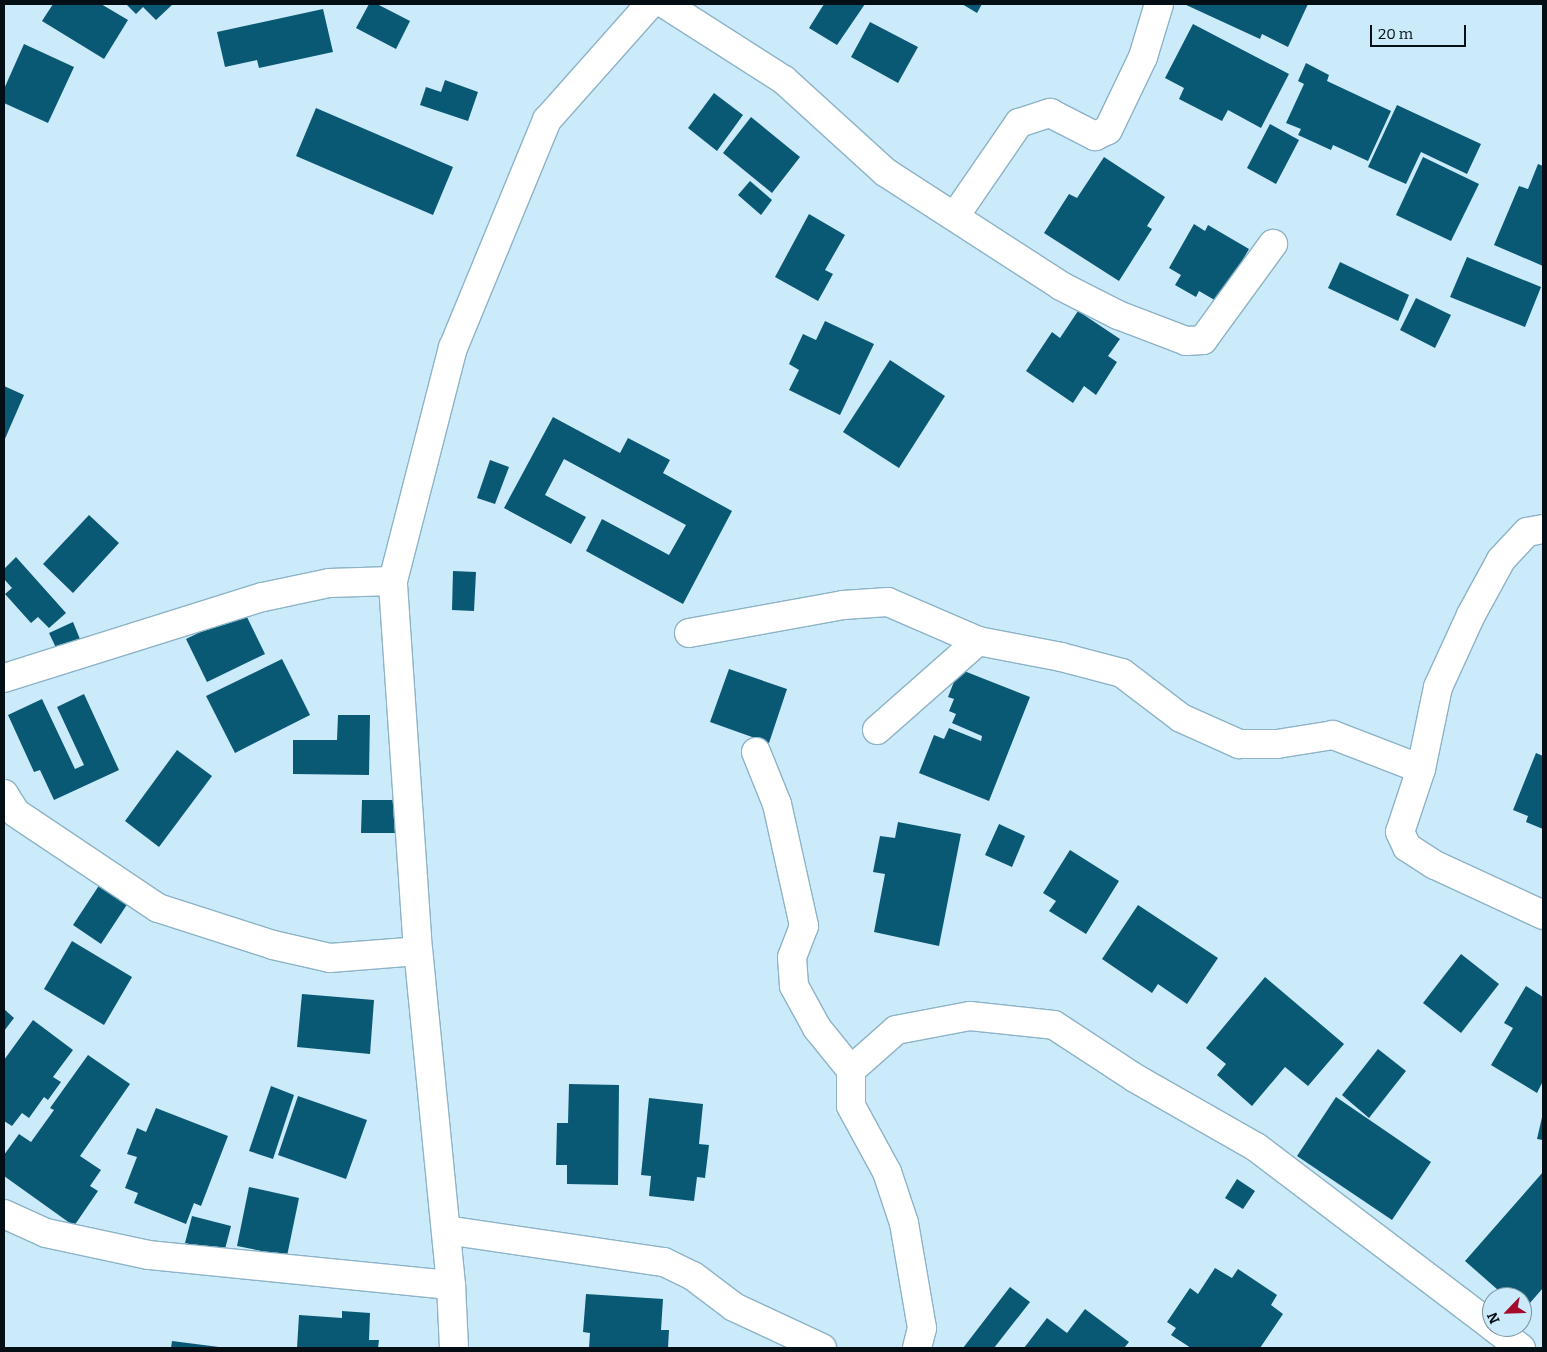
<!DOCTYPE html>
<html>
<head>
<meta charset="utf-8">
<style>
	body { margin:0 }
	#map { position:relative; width:1547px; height:1352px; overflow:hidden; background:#cbeafa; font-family:Bitter,serif }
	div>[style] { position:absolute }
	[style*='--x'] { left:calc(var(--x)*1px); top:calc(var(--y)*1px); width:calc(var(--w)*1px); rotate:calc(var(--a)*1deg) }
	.building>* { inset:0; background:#095975 }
	.roads { filter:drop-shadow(1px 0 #8db3c6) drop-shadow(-1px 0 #8db3c6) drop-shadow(0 1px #8db3c6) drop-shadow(0 -1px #8db3c6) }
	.minor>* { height:28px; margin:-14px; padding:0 14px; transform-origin:14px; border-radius:14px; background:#fff }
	span { translate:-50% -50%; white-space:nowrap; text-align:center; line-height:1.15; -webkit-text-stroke:5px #cbeafa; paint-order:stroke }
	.frame { position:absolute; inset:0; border:5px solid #030f15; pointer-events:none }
	.north { position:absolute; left:1482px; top:1287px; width:50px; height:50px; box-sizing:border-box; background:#cbeafa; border:1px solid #7b929e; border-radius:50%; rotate:246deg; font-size:14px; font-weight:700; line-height:20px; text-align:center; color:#030f15 }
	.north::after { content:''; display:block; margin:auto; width:18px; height:22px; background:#a60b2b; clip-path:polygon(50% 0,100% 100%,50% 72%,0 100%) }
	.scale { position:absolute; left:1370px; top:25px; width:96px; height:22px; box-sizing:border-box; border:2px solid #030f15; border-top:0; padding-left:6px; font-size:15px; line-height:18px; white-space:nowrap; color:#030f15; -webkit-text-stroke:4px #cbeafa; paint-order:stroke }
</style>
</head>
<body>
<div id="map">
	<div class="building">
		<i style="clip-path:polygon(53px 4px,101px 4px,128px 20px,104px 59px,42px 21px)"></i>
		<i style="clip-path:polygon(126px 4px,173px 4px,156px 20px,143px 7px,136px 14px)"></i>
		<i style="clip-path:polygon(369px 4px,377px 4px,410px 21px,396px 49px,356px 28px)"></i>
		<i style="clip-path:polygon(824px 4px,865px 4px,837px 45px,809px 28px)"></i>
		<i style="clip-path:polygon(962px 4px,982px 4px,977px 13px)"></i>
		<i style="clip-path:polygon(1184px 4px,1308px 4px,1288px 47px,1262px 34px,1260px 39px)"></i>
		<i style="clip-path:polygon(323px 9px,333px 52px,259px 68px,257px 60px,225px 67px,217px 32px)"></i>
		<i style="clip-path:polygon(870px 22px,918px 47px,898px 83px,851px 57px)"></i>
		<i style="clip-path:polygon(1193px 24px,1289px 74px,1261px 128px,1228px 110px,1222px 121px,1179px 99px,1184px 88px,1165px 78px)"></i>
		<i style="clip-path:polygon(24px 44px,74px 67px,48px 123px,4px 103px,4px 89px)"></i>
		<i style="clip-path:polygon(1306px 63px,1329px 75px,1327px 81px,1391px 111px,1368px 161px,1333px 145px,1331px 150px,1298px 135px,1301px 129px,1286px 123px,1304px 84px,1298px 81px)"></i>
		<i style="clip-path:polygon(445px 80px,478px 92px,468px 121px,420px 105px,426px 87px,441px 92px)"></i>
		<i style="clip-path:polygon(714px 93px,743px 115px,717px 151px,688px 128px)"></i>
		<i style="clip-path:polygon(1397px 105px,1481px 144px,1467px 174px,1421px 152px,1406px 184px,1368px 167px)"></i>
		<i style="clip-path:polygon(316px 108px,453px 167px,433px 215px,296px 156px)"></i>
		<i style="clip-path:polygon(751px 117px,800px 157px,772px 193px,723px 153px)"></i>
		<i style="clip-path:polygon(1270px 124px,1299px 140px,1276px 184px,1247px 168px)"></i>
		<i style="clip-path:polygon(1104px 157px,1165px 197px,1147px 226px,1152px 229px,1119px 281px,1044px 233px,1069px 194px,1077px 198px)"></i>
		<i style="clip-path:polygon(1423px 157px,1479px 184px,1451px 241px,1396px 215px)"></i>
		<i style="clip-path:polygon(1538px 164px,1543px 166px,1543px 266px,1494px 245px,1519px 186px,1528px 189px)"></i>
		<i style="clip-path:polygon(750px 181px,772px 200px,761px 215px,738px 195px)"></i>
		<i style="clip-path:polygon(809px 214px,845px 235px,825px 270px,833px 274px,818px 301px,775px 277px)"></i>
		<i style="clip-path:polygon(1194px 224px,1205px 231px,1208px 225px,1249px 249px,1218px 302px,1199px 291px,1196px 297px,1175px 285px,1181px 275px,1169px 268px)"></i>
		<i style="clip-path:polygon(1467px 257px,1541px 287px,1525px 327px,1450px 297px)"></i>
		<i style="clip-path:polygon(1340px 262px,1409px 295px,1398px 321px,1328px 288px)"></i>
		<i style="clip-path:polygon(1416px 298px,1451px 315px,1435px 348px,1400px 330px)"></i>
		<i style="clip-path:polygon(1078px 311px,1120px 339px,1108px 356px,1117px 362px,1096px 395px,1084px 386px,1073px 403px,1026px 371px,1052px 332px,1060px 338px)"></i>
		<i style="clip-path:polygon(825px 321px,874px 344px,840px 415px,789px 390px,799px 370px,789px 364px,803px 334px,816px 340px)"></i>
		<i style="clip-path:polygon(890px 360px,945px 396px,899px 468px,843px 432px)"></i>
		<i style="clip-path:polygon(4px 386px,24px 395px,4px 441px)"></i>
		<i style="clip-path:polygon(553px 417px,620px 453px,628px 438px,670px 460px,663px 473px,732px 511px,683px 604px,586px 551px,602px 519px,669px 555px,686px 525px,564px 459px,545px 495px,586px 517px,571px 544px,504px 508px)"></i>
		<i style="clip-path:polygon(490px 460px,509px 467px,495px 504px,477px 498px)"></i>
		<i style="clip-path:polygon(89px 515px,119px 543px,73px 593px,43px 564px)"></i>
		<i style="clip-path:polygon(16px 557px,66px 613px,49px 628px,38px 617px,31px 623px,5px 594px,12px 588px,4px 579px,4px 569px)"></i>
		<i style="clip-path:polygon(453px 571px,476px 572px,474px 611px,452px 610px)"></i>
		<i style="clip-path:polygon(244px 611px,265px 654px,207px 682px,186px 639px)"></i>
		<i style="clip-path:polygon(73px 622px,82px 644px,59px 654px,49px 633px)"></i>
		<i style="clip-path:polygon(282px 659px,310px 715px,235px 753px,206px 696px)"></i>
		<i style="clip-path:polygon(729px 669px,787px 689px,769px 743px,710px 722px)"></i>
		<i style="clip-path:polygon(959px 669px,1030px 697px,989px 801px,919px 773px,934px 735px,944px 739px,949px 728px,981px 741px,982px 736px,952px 723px,956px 714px,949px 711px,954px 699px,948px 697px)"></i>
		<i style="clip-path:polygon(84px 694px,119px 770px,54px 800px,40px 770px,34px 772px,8px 715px,42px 699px,75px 769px,84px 765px,57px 707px)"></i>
		<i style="clip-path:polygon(338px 715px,370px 715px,369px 775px,293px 774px,293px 740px,337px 740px)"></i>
		<i style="clip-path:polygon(177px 750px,212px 776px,159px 847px,125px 821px)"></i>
		<i style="clip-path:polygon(1536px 753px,1543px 756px,1543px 829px,1526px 822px,1528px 816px,1513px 810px)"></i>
		<i style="clip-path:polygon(362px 800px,394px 800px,395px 833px,361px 833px)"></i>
		<i style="clip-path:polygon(898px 822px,961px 834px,939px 946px,874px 932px,885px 874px,873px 872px,880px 836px,895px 838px)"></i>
		<i style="clip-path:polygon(999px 824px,1025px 836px,1012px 867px,985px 855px)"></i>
		<i style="clip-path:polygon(1070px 850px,1119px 881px,1086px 934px,1049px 911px,1056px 901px,1043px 893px)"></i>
		<i style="clip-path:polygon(100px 884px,128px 903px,101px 944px,73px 925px)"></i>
		<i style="clip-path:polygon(1138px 905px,1218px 958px,1187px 1004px,1158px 984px,1152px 993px,1102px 959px)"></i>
		<i style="clip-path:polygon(72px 941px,132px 977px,104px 1025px,44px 989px)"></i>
		<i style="clip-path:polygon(1461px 954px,1499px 984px,1461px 1033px,1423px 1003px)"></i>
		<i style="clip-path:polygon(1265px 977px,1344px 1044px,1308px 1086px,1285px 1067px,1252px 1106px,1217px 1075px,1226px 1064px,1206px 1048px)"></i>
		<i style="clip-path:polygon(1526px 986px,1543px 997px,1543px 1081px,1537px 1093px,1491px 1065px,1513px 1028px,1504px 1023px)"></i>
		<i style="clip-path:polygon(302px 994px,374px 1000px,370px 1054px,297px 1047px)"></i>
		<i style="clip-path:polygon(4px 1009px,14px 1018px,4px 1031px)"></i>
		<i style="clip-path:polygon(33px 1020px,73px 1050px,53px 1077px,61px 1082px,48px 1100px,44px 1097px,29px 1118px,22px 1113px,12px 1126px,4px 1121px,4px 1060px)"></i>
		<i style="clip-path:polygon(1378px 1049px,1406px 1071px,1369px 1118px,1342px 1095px)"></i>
		<i style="clip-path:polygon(88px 1055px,130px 1084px,80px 1156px,101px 1170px,90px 1186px,98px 1191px,74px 1226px,4px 1176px,4px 1155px,19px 1134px,31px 1142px,54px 1110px,50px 1108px)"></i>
		<i style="clip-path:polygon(569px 1084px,619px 1085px,618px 1185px,567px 1184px,567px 1165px,556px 1165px,557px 1123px,568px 1123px)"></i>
		<i style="clip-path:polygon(271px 1086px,294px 1095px,273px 1159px,249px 1151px)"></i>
		<i style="clip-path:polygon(298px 1096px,367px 1120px,346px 1179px,278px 1155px)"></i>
		<i style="clip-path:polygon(1336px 1097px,1431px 1162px,1392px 1220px,1297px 1156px)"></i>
		<i style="clip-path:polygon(649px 1098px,703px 1104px,699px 1144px,709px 1145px,705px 1178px,697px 1177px,694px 1201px,649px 1196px,651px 1176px,641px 1175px)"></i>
		<i style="clip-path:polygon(156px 1108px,228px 1136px,201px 1206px,194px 1203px,186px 1224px,134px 1203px,138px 1193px,125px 1188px,137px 1157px,127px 1154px,137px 1128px,146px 1132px)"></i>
		<i style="clip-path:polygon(1543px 1113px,1543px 1140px,1537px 1139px)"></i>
		<i style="clip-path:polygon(1543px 1172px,1543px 1288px,1522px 1312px,1522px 1297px,1506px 1297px,1465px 1261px)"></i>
		<i style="clip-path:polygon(1237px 1179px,1255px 1191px,1243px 1209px,1225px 1198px)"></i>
		<i style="clip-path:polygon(249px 1187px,299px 1198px,287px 1256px,237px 1246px)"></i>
		<i style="clip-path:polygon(192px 1216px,231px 1226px,224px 1253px,185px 1243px)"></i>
		<i style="clip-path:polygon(1215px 1268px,1232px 1278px,1238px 1269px,1277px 1295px,1271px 1305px,1283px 1314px,1260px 1348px,1191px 1348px,1171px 1335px,1176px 1328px,1167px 1322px,1190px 1288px,1198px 1294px)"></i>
		<i style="clip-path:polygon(1010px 1287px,1030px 1302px,994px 1348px,963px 1348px)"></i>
		<i style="clip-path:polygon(586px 1294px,663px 1299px,661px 1330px,669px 1330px,668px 1348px,589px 1348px,590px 1333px,583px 1332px)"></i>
		<i style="clip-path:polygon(1085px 1309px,1129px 1342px,1124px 1348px,1024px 1348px,1047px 1318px,1067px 1333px)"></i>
		<i style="clip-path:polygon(342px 1311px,370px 1313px,369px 1340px,379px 1340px,378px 1348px,297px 1348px,299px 1315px,342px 1318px)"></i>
		<i style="clip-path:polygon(172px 1341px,219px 1347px,218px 1348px,171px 1348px)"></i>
	</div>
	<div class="roads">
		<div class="minor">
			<i style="--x:665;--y:4;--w:141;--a:32.6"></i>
			<i style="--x:784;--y:80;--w:137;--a:42.3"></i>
			<i style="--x:885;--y:172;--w:210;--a:32.9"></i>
			<i style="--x:1061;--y:286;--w:64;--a:27"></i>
			<i style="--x:1118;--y:315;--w:73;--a:20.9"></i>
			<i style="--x:1186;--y:341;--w:17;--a:-3"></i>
			<i style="--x:1203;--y:340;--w:119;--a:-53.9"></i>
			<i style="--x:955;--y:216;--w:113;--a:-55.5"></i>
			<i style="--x:1019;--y:123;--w:33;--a:-18"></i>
			<i style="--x:1050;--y:113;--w:51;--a:27.1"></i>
			<i style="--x:1095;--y:136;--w:14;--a:-25"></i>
			<i style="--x:1108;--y:130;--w:81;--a:-64.4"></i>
			<i style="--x:1143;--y:57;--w:55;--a:-73.2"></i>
			<i style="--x:1543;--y:529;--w:16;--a:169"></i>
			<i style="--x:1527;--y:532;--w:38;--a:133"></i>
			<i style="--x:1501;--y:560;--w:63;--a:118.6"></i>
			<i style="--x:1471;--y:615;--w:79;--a:114.6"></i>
			<i style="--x:1438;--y:687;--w:84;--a:101.7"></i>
			<i style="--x:1421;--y:769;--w:66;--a:108.4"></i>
			<i style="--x:1400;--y:832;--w:17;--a:65"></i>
			<i style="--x:1407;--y:847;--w:33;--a:33"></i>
			<i style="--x:1435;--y:865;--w:119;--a:24.8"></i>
			<i style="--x:689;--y:633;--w:157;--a:-10.3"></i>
			<i style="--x:843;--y:605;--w:45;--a:-3.8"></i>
			<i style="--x:888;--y:602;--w:98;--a:23.4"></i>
			<i style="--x:4;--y:678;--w:271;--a:-17.4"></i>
			<i style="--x:263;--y:597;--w:67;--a:-12"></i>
			<i style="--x:329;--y:583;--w:64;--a:-1.8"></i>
			<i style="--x:877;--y:730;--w:135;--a:-41.4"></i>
			<i style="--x:978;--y:641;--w:85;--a:10.9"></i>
			<i style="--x:1061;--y:657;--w:63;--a:14.7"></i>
			<i style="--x:1122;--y:673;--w:74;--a:37.3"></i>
			<i style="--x:1181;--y:718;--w:64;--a:24.1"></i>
			<i style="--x:1239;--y:744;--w:38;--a:0"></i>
			<i style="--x:1277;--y:744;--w:57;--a:-9.1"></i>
			<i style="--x:1333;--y:735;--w:94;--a:21.1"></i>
			<i style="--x:756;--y:752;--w:56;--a:68"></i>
			<i style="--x:777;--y:804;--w:125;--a:77.5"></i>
			<i style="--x:804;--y:926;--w:33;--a:111"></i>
			<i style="--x:792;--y:957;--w:29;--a:86"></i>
			<i style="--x:794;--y:986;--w:48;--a:61.3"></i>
			<i style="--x:817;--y:1028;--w:54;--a:51"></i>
			<i style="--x:851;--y:1070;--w:36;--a:90"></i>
			<i style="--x:851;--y:1106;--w:75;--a:61.4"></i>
			<i style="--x:887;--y:1172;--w:54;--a:71.6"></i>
			<i style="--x:904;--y:1223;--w:107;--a:80.3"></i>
			<i style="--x:922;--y:1328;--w:21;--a:104"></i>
			<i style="--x:4;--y:794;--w:22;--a:58"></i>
			<i style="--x:16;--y:813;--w:171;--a:33.8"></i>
			<i style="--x:158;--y:908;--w:121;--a:17.8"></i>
			<i style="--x:273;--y:945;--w:58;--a:12.8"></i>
			<i style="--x:330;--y:958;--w:88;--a:-4.5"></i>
			<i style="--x:851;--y:1070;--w:60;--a:-41.6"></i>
			<i style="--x:896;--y:1030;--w:75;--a:-10.7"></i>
			<i style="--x:970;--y:1016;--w:84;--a:6.1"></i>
			<i style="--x:1054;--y:1025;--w:97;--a:33.2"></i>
			<i style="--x:1135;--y:1078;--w:139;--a:29.7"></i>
			<i style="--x:1256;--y:1147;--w:296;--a:37.2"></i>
			<i style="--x:4;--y:1214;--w:46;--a:24.3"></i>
			<i style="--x:46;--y:1233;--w:105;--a:12.1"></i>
			<i style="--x:149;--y:1255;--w:303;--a:5.7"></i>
			<i style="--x:446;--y:1230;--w:220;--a:8.4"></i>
			<i style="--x:664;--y:1262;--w:32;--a:26"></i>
			<i style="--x:693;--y:1276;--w:51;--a:37.1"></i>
			<i style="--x:734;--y:1307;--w:97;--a:25"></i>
			<i style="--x:1493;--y:1327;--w:35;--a:37"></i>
			<i style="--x:454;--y:1348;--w:63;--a:-92.7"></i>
			<i style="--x:451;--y:1285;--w:336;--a:-95.6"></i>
			<i style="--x:418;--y:951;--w:371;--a:-93.9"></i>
			<i style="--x:393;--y:581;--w:241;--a:-75.6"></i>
			<i style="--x:453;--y:348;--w:247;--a:-67.6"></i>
			<i style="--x:547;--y:120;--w:155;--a:-48.4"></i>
		</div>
	</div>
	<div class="frame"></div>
	<div class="north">N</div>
	<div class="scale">20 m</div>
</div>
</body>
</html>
